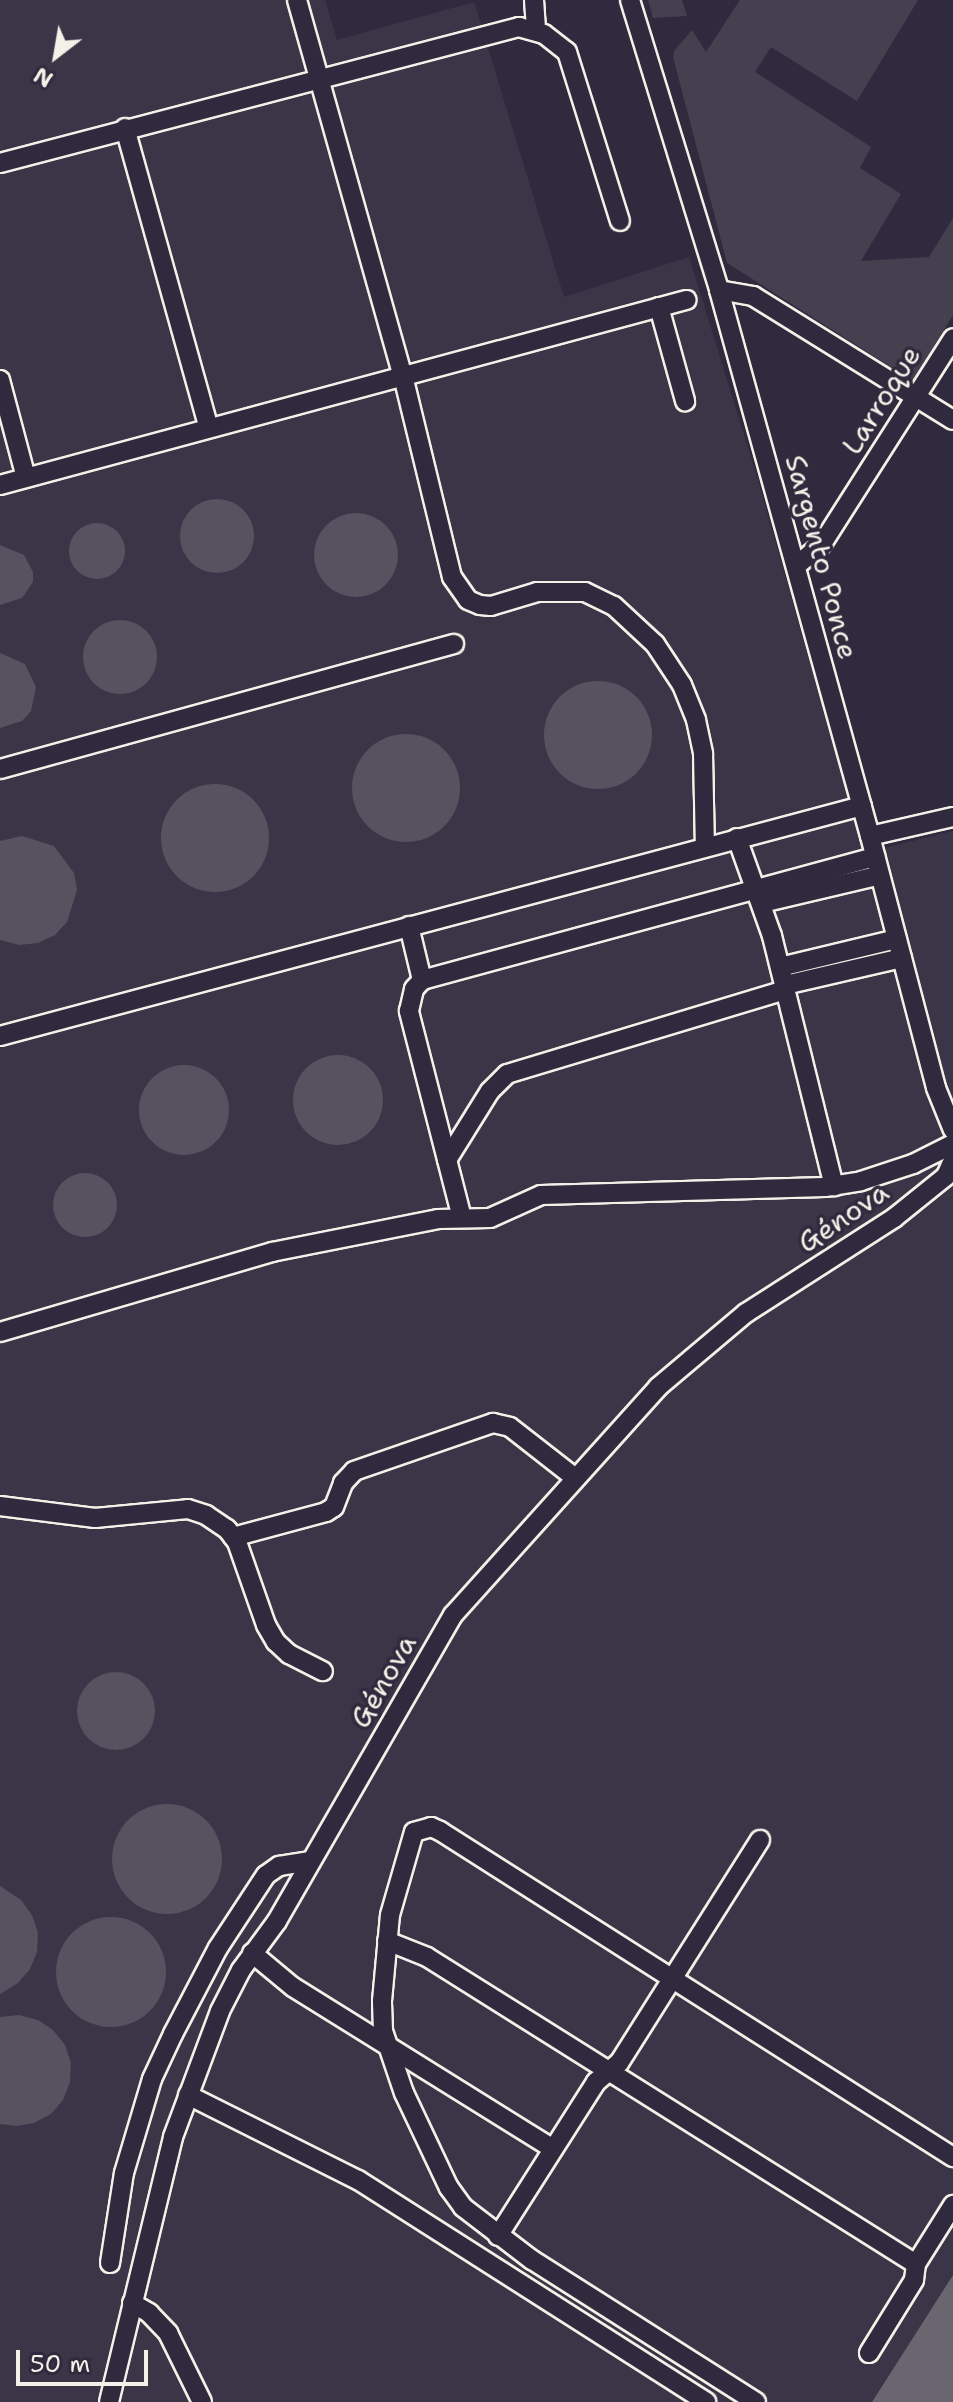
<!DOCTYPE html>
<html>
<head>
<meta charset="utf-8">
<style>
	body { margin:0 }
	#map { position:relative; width:953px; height:2402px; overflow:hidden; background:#2f2a3d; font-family:"Shantell Sans",sans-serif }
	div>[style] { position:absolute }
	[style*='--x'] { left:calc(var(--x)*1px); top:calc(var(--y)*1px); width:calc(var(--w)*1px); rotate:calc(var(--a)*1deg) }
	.built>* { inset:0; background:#3b3647 }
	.green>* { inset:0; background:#454050 }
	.water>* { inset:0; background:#6a6670 }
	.building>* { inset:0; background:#56525f }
	.round { border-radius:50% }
	.roads { filter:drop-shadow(2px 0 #f4f1e8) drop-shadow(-2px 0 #f4f1e8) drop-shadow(0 2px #f4f1e8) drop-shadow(0 -2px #f4f1e8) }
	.minor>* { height:18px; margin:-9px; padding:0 9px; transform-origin:9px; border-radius:9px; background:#2f2a3d }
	span { translate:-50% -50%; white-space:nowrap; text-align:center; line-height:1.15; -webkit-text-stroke:7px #2f2a3d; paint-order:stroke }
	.street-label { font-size:28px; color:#f4f1e8 }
	.north { position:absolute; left:16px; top:16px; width:80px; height:80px; -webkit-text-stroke:6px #2f2a3d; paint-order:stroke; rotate:211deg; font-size:22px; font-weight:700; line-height:32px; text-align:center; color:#f4f1e8 }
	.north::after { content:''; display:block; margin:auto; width:28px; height:36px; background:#f4f1e8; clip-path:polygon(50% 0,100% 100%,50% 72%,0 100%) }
	.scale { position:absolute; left:16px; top:2350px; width:132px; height:36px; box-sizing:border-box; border:4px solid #f4f1e8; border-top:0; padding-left:10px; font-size:24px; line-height:28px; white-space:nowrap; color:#f4f1e8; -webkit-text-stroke:6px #2f2a3d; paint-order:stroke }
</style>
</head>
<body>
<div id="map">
	<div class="built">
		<i style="clip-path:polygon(0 0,325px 0,337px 40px,474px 2px,564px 297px,689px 257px,757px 477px,864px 853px,953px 831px,953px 2275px,872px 2402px,0 2402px)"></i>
	</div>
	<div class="green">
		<i style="clip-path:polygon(648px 0,682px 0,687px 16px,653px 18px)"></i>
		<i style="clip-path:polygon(740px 0,918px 0,857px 101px,771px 47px,755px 72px,871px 147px,860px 168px,901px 194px,861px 261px,929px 257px,953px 218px,953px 315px,913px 381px,727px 263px,673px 57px,674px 51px,692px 30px,706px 52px)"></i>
	</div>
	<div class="water">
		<i style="clip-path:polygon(953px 2275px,953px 2402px,872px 2402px)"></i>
	</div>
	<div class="building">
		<i class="round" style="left:180px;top:499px;width:74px;height:74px"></i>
		<i class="round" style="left:314px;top:513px;width:84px;height:84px"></i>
		<i class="round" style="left:69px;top:523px;width:56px;height:56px"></i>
		<i style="clip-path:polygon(0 545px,24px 555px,33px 572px,33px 582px,22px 598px,0 605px)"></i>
		<i class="round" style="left:83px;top:620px;width:74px;height:74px"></i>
		<i style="clip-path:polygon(0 653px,25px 664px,36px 687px,31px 711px,22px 721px,0 728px)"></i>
		<i class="round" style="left:544px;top:681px;width:108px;height:108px"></i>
		<i class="round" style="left:352px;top:734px;width:108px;height:108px"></i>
		<i class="round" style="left:161px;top:784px;width:108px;height:108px"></i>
		<i style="clip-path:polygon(22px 836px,54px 846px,74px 873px,77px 890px,67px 922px,55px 935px,38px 943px,19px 945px,0 940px,0 841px)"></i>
		<i class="round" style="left:293px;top:1055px;width:90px;height:90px"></i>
		<i class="round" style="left:139px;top:1065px;width:90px;height:90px"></i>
		<i class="round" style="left:53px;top:1173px;width:64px;height:64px"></i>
		<i class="round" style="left:77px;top:1672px;width:78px;height:78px"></i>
		<i class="round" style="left:112px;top:1804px;width:110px;height:110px"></i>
		<i style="clip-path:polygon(0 1886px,21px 1900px,32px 1915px,38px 1933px,37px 1952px,30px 1969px,18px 1983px,0 1994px)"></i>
		<i class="round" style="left:56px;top:1917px;width:110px;height:110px"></i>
		<i style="clip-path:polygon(19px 2015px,38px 2020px,53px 2030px,65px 2045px,71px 2063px,70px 2082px,63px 2100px,51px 2114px,34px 2123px,17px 2126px,0 2124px,0 2017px)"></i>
	</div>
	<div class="roads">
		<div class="minor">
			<i style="--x:297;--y:0;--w:391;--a:74.3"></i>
			<i style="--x:403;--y:376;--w:207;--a:76.3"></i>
			<i style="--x:452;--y:577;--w:28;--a:55"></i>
			<i style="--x:468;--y:600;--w:13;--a:23"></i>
			<i style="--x:480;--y:605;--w:11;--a:5"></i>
			<i style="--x:491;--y:606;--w:48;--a:-16.9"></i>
			<i style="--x:537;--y:592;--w:48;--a:0"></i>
			<i style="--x:585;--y:592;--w:32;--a:26"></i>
			<i style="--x:614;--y:606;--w:56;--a:42.8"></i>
			<i style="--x:655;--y:644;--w:49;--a:56.6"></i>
			<i style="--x:682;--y:685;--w:38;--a:68"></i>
			<i style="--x:696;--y:720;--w:35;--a:78"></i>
			<i style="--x:703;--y:754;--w:92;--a:88.8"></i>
			<i style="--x:534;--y:0;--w:30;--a:86"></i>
			<i style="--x:630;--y:0;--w:303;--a:72.9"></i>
			<i style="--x:719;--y:290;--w:566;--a:74.54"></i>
			<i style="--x:870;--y:836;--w:260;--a:75.3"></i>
			<i style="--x:936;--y:1088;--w:45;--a:68"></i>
			<i style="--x:125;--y:128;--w:309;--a:74.4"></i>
			<i style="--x:0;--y:163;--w:537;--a:-14.68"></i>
			<i style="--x:519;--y:27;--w:26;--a:16"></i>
			<i style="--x:544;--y:34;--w:29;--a:38"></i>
			<i style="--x:567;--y:52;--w:177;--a:72.6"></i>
			<i style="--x:719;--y:290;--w:35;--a:10"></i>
			<i style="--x:753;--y:296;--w:235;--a:31.8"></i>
			<i style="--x:659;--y:307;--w:98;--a:74.5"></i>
			<i style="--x:0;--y:380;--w:101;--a:75.1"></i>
			<i style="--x:0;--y:485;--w:711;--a:-15.09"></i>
			<i style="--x:796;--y:566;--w:34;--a:-40"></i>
			<i style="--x:822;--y:544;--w:244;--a:-57.5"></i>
			<i style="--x:0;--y:769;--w:471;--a:-15.4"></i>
			<i style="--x:870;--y:836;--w:85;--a:-12.9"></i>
			<i style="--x:737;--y:838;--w:104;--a:70.3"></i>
			<i style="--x:772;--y:936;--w:258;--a:76.1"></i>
			<i style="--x:762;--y:903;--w:121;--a:-13.3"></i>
			<i style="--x:409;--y:926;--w:56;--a:76.5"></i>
			<i style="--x:780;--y:967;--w:120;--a:-13.5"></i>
			<i style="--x:785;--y:985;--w:120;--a:-13"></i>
			<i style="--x:0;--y:1036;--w:892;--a:-14.94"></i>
			<i style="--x:447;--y:1160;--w:81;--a:-58.1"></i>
			<i style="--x:490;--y:1091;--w:24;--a:-45"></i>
			<i style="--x:507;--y:1074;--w:291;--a:-16.8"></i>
			<i style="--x:462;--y:1218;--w:214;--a:-104.4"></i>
			<i style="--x:409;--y:1011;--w:23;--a:-77"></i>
			<i style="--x:414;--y:989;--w:12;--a:-48"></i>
			<i style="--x:422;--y:980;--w:470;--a:-15.2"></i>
			<i style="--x:0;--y:1332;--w:284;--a:-16.4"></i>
			<i style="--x:272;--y:1252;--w:169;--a:-11.2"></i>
			<i style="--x:438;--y:1219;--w:52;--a:-1.1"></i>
			<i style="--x:490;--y:1218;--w:56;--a:-24.3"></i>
			<i style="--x:541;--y:1195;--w:284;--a:-1.6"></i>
			<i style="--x:825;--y:1187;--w:36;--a:-9"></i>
			<i style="--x:861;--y:1181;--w:55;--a:-18.1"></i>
			<i style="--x:913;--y:1164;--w:45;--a:-26.6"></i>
			<i style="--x:0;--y:1506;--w:96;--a:7.2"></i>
			<i style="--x:95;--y:1518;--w:93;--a:-5.5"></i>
			<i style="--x:188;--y:1509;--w:19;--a:18"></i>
			<i style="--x:206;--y:1515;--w:25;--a:34"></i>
			<i style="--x:227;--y:1529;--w:16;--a:52"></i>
			<i style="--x:237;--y:1542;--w:88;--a:70.7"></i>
			<i style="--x:266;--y:1625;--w:20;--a:60"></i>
			<i style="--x:276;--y:1642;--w:18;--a:43"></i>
			<i style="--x:289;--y:1654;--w:38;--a:27"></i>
			<i style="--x:233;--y:1537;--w:96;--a:-15"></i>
			<i style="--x:326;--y:1512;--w:9;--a:-32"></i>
			<i style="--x:334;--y:1507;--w:26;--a:-69"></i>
			<i style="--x:343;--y:1483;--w:16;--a:-47"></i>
			<i style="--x:354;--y:1471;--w:147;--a:-19.1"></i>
			<i style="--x:493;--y:1423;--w:17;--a:13"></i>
			<i style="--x:510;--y:1427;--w:81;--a:38"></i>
			<i style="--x:387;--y:1941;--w:43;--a:21.8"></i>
			<i style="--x:427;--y:1957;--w:577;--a:32.12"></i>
			<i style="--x:252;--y:1953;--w:53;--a:39.7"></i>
			<i style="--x:293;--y:1987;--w:305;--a:31.9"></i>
			<i style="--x:188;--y:2095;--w:190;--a:26.6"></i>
			<i style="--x:358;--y:2180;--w:413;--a:32.5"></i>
			<i style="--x:498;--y:2236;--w:183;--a:-57.5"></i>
			<i style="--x:596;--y:2082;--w:30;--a:-40"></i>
			<i style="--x:619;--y:2063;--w:264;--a:-57.7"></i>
			<i style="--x:110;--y:2263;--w:91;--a:-81.2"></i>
			<i style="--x:124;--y:2173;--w:98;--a:-73.4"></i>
			<i style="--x:152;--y:2079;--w:50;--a:-65"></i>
			<i style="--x:173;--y:2034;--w:97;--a:-62.4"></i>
			<i style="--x:218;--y:1948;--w:87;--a:-56.7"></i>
			<i style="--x:266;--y:1875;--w:16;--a:-35"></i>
			<i style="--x:279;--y:1866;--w:32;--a:-9"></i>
			<i style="--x:132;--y:2303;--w:20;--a:30"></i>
			<i style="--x:149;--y:2313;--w:28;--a:46"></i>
			<i style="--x:168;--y:2333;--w:77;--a:63.8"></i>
			<i style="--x:869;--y:2353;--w:86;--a:-58.3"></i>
			<i style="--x:914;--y:2280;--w:16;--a:-83"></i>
			<i style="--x:916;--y:2264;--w:70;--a:-57.9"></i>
			<i style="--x:109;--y:2402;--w:273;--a:-76.4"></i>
			<i style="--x:173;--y:2137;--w:134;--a:-69.5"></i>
			<i style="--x:220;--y:2011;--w:46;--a:-62.9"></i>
			<i style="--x:241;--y:1970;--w:61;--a:-53.7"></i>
			<i style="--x:277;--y:1921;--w:353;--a:-60.1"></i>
			<i style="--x:453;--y:1615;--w:307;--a:-48"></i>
			<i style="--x:658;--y:1387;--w:115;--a:-40.1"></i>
			<i style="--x:746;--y:1313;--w:176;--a:-32.7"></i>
			<i style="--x:894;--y:1218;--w:67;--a:-38.9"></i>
			<i style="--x:946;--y:1176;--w:17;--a:-66"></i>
			<i style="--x:756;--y:2402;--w:265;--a:-147.6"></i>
			<i style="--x:532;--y:2260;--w:87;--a:-142.5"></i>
			<i style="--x:463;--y:2207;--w:24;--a:-126"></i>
			<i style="--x:449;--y:2188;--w:105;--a:-115.3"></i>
			<i style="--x:404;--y:2093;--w:65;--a:-108.7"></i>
			<i style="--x:383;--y:2031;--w:30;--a:-92"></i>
			<i style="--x:382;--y:2001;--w:86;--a:-84.7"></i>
			<i style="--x:390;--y:1915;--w:86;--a:-73.9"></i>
			<i style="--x:414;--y:1832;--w:18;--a:-16"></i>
			<i style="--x:431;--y:1827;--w:10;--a:24"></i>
			<i style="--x:440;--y:1831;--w:608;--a:32.44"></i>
		</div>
	</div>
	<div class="street-label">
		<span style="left:881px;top:400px;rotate:-58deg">Larroque</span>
		<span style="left:822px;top:557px;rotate:75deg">Sargento Ponce</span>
		<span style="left:843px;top:1217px;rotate:-34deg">Génova</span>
		<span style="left:383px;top:1681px;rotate:-60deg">Génova</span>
	</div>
	<div class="north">N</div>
	<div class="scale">50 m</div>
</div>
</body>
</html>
